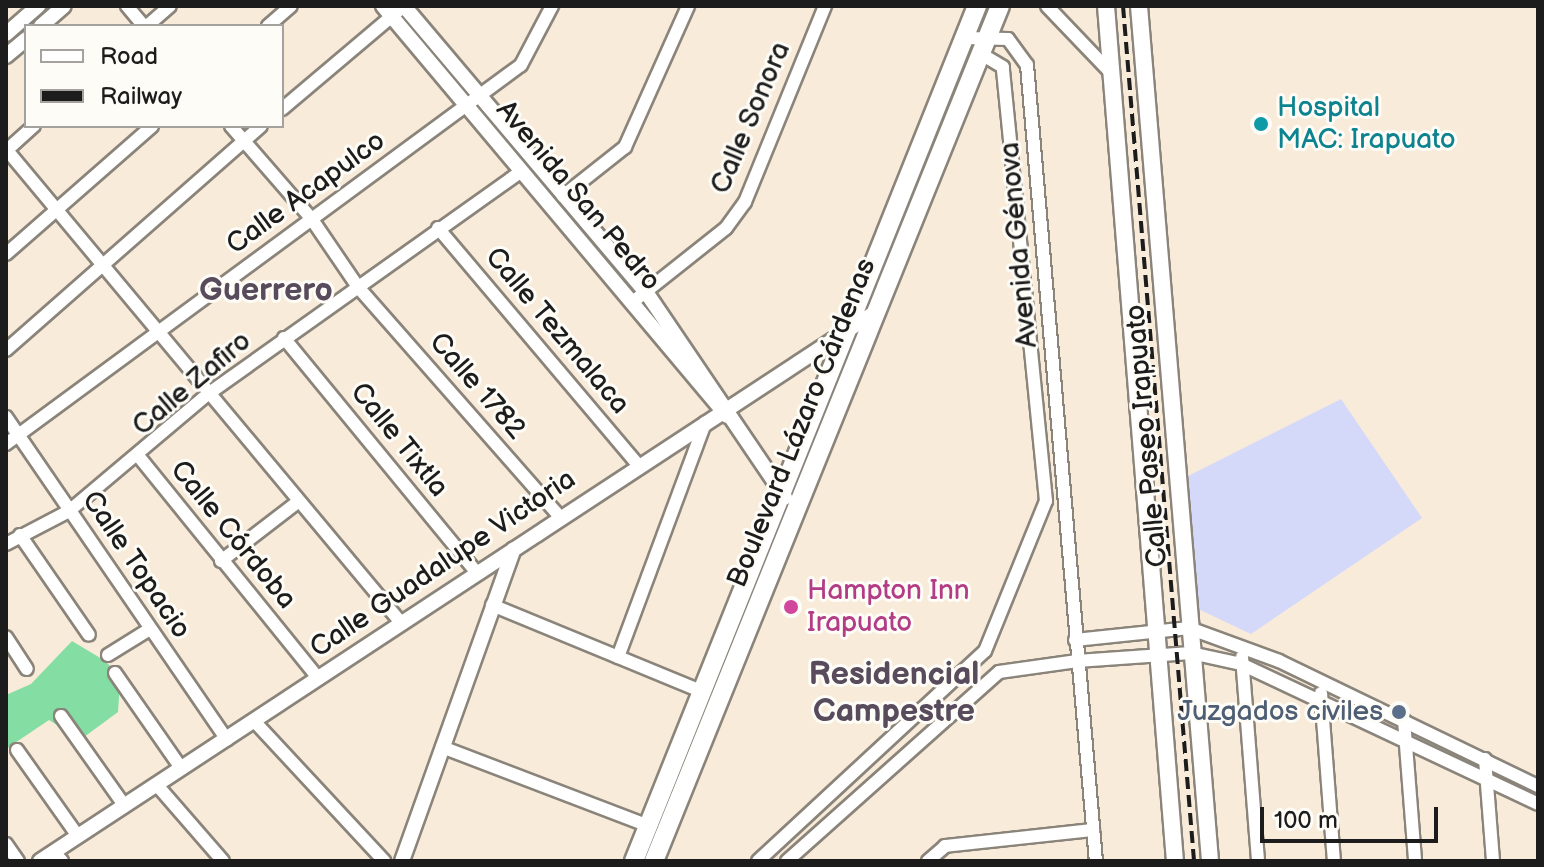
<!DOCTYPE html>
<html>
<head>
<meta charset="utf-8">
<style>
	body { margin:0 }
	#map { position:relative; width:1544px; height:867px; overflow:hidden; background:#f9ebd9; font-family:"Balsamiq Sans",sans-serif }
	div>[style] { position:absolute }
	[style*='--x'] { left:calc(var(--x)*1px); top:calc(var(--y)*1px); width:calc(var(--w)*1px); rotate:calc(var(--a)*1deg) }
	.built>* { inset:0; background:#d4d8f9 }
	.green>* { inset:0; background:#84dea3 }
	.roads { filter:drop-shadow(2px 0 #8a847a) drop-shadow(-2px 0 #8a847a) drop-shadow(0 2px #8a847a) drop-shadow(0 -2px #8a847a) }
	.minor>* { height:12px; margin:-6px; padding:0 6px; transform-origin:6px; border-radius:6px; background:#fff }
	.tertiary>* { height:14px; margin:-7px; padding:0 7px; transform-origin:7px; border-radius:7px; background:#fff }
	.secondary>* { height:16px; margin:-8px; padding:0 8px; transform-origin:8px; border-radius:8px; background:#fff }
	.primary>* { height:18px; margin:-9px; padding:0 9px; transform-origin:9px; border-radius:9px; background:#fff }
	.rail>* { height:4px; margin-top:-2px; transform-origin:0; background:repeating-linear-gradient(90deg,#1c1c1c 0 12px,transparent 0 18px) }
	.dots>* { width:22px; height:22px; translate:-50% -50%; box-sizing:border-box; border:4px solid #fdfcf7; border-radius:50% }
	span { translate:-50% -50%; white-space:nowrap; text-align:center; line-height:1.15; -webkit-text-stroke:6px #fdfcf7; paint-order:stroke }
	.culture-label { font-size:28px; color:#0d838f }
	.left { translate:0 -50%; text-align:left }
	.street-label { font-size:28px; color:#1c1c1c }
	.hotel-label { font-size:28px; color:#b23c85 }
	.service-label { font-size:28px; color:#4e5e75 }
	.right { translate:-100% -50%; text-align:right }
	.quarter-label { font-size:32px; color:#584b5c; font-weight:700 }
	.frame { position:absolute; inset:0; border:8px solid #1c1c1c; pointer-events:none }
	.legend { position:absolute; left:24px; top:24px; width:260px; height:104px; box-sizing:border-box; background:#fdfcf7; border:2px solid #a3a29f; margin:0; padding:10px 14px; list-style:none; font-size:24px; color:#1c1c1c }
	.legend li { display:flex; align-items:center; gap:16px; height:40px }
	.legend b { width:40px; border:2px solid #a3a29f }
	.scale { position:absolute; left:1260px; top:807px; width:178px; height:36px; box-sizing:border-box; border:4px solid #1c1c1c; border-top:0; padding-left:10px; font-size:24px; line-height:28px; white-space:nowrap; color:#1c1c1c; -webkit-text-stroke:6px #fdfcf7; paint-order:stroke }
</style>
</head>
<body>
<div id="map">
	<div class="built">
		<i style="clip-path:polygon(1341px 399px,1422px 518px,1251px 634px,1196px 608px,1188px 476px)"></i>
	</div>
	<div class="green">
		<i style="clip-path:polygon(72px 641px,107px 662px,120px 683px,118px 712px,80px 740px,49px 720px,6px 749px,6px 695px,31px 684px)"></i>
	</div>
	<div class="roads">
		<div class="minor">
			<i style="--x:127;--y:6;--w:26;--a:50"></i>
			<i style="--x:1047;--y:6;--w:95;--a:46.3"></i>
			<i style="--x:147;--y:26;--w:30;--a:-41"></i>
			<i style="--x:268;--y:26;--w:30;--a:-41"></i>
			<i style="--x:966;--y:38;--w:42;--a:1.4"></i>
			<i style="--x:1008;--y:39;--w:32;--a:54"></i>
			<i style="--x:1027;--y:65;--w:799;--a:85.05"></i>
			<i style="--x:282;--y:109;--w:160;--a:-40.2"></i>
			<i style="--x:231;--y:126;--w:122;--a:49"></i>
			<i style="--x:311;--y:218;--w:83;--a:55.7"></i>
			<i style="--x:358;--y:287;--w:306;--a:48.7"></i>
			<i style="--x:6;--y:149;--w:618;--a:50.18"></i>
			<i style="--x:7;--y:150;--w:36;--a:-42"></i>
			<i style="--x:563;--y:196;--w:79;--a:-38.3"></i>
			<i style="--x:625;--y:147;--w:154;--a:-65.9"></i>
			<i style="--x:438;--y:228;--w:310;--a:49.8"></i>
			<i style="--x:6;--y:254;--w:194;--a:-41.2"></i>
			<i style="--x:634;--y:301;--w:117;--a:-38.4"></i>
			<i style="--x:726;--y:228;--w:32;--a:-54"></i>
			<i style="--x:745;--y:202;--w:212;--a:-67.8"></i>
			<i style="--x:284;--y:338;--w:304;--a:50.6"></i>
			<i style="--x:6;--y:350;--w:339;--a:-41.3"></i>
			<i style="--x:6;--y:417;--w:391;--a:55.6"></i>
			<i style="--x:6;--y:444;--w:639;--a:-36.35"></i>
			<i style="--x:521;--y:65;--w:67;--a:-62.3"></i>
			<i style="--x:140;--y:458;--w:284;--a:51"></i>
			<i style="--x:20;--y:535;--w:121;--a:55.4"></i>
			<i style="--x:6;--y:544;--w:71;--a:-27.6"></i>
			<i style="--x:69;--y:511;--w:182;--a:-40.1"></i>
			<i style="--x:208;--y:394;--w:385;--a:-35.4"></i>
			<i style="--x:221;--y:561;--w:98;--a:-37.6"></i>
			<i style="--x:492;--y:605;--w:228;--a:22.4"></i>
			<i style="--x:6;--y:637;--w:38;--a:57"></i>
			<i style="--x:1075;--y:640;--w:115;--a:-6"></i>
			<i style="--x:1189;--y:628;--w:96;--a:20.1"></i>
			<i style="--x:1279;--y:661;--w:288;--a:25.8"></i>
			<i style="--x:108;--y:655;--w:49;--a:-31.8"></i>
			<i style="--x:618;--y:657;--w:250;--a:-69.6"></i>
			<i style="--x:1242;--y:657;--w:205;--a:85.5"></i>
			<i style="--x:115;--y:673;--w:116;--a:55.2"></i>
			<i style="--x:1321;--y:693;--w:169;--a:85.6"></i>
			<i style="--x:61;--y:716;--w:109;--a:54.7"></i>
			<i style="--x:1404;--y:720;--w:141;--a:85.5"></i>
			<i style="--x:255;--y:722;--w:190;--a:47.1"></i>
			<i style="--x:442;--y:747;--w:222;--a:20.9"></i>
			<i style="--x:17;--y:750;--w:105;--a:54.7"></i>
			<i style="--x:1485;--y:759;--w:102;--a:85.5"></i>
			<i style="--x:156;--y:784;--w:102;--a:49"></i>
			<i style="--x:6;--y:844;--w:21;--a:55"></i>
			<i style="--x:54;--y:852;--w:12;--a:48"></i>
			<i style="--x:758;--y:861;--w:309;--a:-42.8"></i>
			<i style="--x:985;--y:651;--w:162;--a:-67.9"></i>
			<i style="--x:1046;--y:501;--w:436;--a:-95.7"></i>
			<i style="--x:1003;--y:67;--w:26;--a:-149"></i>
			<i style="--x:787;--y:861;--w:284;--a:-41.7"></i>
			<i style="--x:999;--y:672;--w:79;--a:-8"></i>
			<i style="--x:1077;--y:661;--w:114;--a:-4"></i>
			<i style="--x:1191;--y:653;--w:51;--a:12.4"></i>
			<i style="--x:1241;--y:664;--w:328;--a:25.2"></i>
			<i style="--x:928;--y:861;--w:23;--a:-41"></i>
			<i style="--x:945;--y:846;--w:149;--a:-6.2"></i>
		</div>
		<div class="tertiary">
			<i style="--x:383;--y:6;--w:535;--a:50"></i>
			<i style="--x:404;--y:6;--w:375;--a:49.8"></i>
			<i style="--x:646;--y:292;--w:248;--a:55.9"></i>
			<i style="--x:41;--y:26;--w:30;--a:-41"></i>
			<i style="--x:6;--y:34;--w:43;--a:-41.2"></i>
			<i style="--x:6;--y:56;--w:26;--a:-40"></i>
			<i style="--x:40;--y:861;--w:1002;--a:-33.31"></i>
			<i style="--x:402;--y:861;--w:331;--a:-70.3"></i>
		</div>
		<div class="secondary">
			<i style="--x:1106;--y:6;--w:858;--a:85.39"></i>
			<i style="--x:1139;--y:6;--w:858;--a:85.25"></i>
		</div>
		<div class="primary">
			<i style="--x:634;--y:861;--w:921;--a:-68.14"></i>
			<i style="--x:654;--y:861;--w:922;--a:-67.97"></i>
		</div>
	</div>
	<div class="rail">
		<i style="--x:1123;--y:6;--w:858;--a:85.25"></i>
	</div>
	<div class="dots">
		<i style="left:1261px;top:124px;background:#0f9aa8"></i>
		<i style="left:791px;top:607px;background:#d1479c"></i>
		<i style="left:1399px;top:712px;background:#5c6f8a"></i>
	</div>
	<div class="culture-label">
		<span class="left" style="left:1277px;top:124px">Hospital<br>MAC: Irapuato</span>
	</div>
	<div class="street-label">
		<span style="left:751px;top:118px;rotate:-67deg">Calle Sonora</span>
		<span style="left:306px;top:193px;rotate:-36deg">Calle Acapulco</span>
		<span style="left:578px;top:196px;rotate:50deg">Avenida San Pedro</span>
		<span style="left:1019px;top:245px;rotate:-95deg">Avenida Génova</span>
		<span style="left:557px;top:331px;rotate:50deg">Calle Tezmalaca</span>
		<span style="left:192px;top:384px;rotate:-40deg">Calle Zafiro</span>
		<span style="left:477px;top:386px;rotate:49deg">Calle 1782</span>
		<span style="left:802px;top:423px;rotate:-68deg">Boulevard Lázaro Cárdenas</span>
		<span style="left:1147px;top:436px;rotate:-95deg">Calle Paseo Irapuato</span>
		<span style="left:399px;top:440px;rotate:51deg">Calle Tixtla</span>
		<span style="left:233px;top:535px;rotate:51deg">Calle Córdoba</span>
		<span style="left:443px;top:564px;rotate:-34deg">Calle Guadalupe Victoria</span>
		<span style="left:136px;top:565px;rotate:56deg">Calle Topacio</span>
	</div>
	<div class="hotel-label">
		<span class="left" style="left:807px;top:607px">Hampton Inn<br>Irapuato</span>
	</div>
	<div class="service-label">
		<span class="right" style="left:1383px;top:712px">Juzgados civiles</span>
	</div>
	<div class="quarter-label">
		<span style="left:266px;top:291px">Guerrero</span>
		<span style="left:894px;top:694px">Residencial<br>Campestre</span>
	</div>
	<div class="frame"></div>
	<ul class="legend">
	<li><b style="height:10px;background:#fff"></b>Road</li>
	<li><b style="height:10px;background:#1c1c1c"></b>Railway</li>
	</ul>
	<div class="scale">100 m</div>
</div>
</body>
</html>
